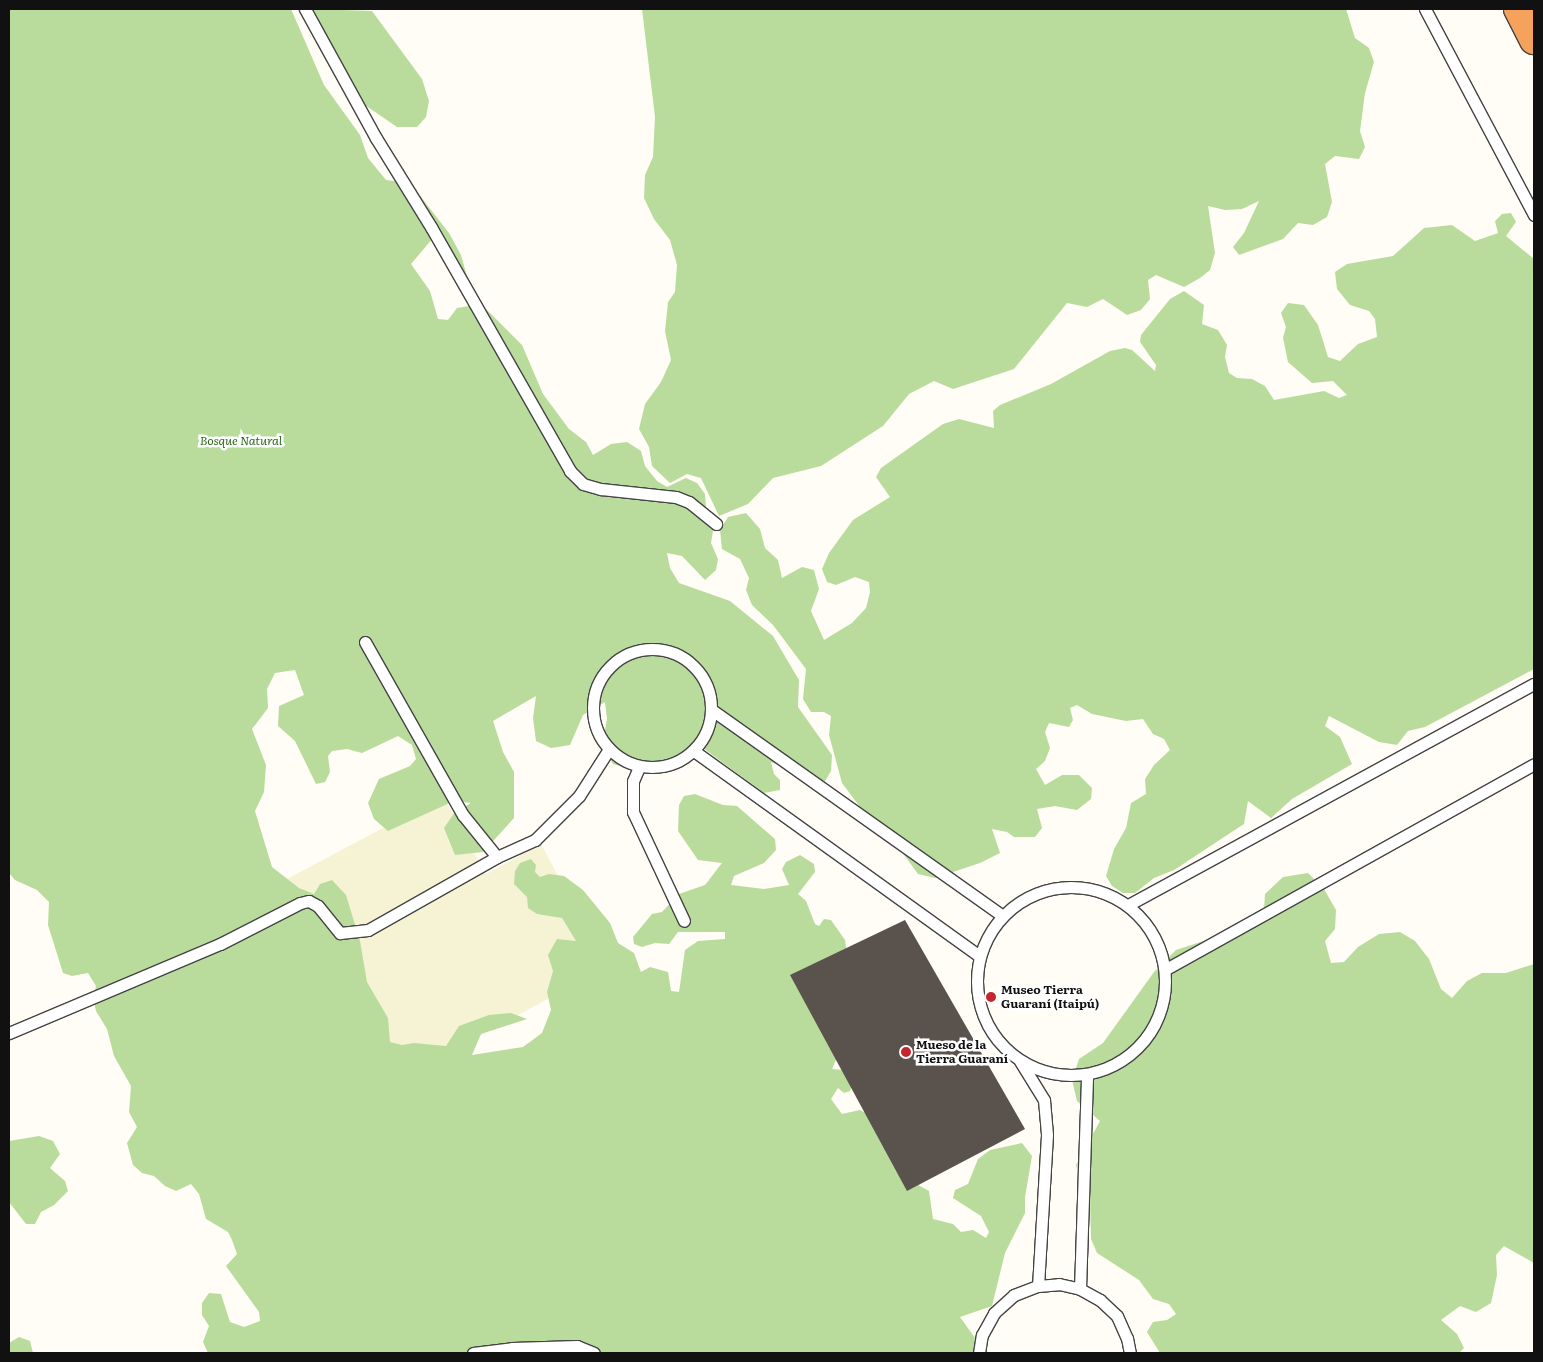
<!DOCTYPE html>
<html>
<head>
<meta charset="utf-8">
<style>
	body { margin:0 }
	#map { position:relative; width:1543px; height:1362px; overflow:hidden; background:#fffdf5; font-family:Literata,serif }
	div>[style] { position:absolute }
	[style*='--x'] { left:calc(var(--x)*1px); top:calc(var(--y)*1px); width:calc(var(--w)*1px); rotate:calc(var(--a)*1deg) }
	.farmland>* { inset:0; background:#f6f3d4 }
	.forest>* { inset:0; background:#b9dc9c }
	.building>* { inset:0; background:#5a524d }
	.roads { filter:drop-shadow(1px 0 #444) drop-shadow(-1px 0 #444) drop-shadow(0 1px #444) drop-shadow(0 -1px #444) }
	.lane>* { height:11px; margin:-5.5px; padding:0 5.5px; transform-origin:5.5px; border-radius:5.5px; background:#fff }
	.lane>.ring { margin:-5.5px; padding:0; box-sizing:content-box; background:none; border:11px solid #fff; border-radius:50% }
	.highway>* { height:28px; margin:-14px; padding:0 14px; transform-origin:14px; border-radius:14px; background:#f5a25d }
	.dots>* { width:14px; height:14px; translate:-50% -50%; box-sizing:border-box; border:2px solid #fff; border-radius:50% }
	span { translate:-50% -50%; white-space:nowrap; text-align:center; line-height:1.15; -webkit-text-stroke:5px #fff; paint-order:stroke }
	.park-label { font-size:12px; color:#2f6b1f; font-style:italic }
	.poi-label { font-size:12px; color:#111; font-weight:700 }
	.left { translate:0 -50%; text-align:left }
	.frame { position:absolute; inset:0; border:10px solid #111; pointer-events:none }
</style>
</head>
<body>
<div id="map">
	<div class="farmland">
		<i style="clip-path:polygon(443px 796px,486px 874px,541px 844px,607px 967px,366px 1097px,257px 895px)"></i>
	</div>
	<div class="forest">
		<i style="clip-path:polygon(9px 9px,291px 9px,324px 85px,360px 135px,368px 158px,386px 180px,410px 183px,449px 233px,461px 255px,470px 287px,462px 291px,433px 238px,411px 264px,430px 291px,438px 319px,448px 320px,457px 308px,475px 305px,487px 310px,522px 345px,543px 394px,569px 429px,586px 442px,593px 455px,611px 444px,627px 442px,641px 451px,645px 466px,657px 481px,667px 487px,686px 478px,697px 483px,705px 494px,706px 508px,714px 525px,711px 543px,718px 559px,716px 570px,705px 580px,682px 556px,667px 553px,670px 568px,679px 583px,730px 601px,773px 636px,799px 680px,798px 707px,832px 755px,831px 771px,824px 783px,771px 762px,774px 774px,780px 780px,780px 790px,764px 793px,699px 745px,677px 763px,626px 768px,613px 764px,602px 746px,607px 719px,605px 702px,583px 715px,570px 745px,551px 748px,536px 741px,533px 718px,536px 696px,493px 721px,503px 752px,514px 772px,514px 818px,483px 852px,455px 855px,444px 828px,455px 812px,471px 803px,454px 801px,388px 831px,374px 819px,368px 803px,379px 779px,410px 766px,416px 759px,412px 745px,398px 736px,362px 753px,347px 749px,332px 751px,328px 756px,330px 772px,325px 782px,316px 784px,295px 741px,278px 726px,279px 706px,304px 695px,295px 670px,275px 673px,267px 689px,268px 708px,252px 729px,266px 765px,264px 792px,255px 811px,272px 867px,299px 888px,314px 894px,320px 884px,332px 880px,346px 895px,360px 941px,367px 982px,388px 1018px,390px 1042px,402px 1045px,414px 1043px,446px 1046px,459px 1026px,489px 1015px,511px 1013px,527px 1019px,481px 1034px,472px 1055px,523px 1047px,542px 1033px,551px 1010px,547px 992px,553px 971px,548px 955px,557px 939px,576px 941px,562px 918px,537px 914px,528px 908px,527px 897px,514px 884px,515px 871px,520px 863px,531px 859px,536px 865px,535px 872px,540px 877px,549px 874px,564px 876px,583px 890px,610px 923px,618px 943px,634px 953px,641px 972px,650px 967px,668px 972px,671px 991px,679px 992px,685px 950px,698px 941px,725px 939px,725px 932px,678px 932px,669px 944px,655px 943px,642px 947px,634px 944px,633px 937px,652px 914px,662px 912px,679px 894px,705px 885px,722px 863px,698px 860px,678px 831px,679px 805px,684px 796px,695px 794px,723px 805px,737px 806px,775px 839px,776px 850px,764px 863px,734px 876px,731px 885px,764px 889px,789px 885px,782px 869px,786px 862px,800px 855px,814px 864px,815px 872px,798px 894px,806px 901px,815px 924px,819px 926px,824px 919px,831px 920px,845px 940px,847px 954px,839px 1053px,832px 1069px,845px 1070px,853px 1082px,850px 1091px,844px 1093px,838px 1088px,831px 1099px,842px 1114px,860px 1110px,885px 1123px,911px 1181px,929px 1191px,933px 1219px,953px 1224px,961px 1232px,973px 1230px,986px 1238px,989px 1232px,981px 1216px,953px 1198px,955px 1190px,968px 1184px,978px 1159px,990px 1150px,1022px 1143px,1032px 1156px,1025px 1197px,1025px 1213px,1005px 1253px,992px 1306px,960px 1317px,975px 1338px,974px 1353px,208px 1353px,203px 1342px,209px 1326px,202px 1315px,202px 1303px,209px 1293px,221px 1294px,230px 1322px,244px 1327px,260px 1321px,259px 1312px,226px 1266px,237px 1254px,232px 1240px,228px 1232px,206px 1219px,199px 1194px,191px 1184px,176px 1191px,165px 1186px,154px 1176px,142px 1173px,133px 1165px,127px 1143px,137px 1127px,129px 1112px,131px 1086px,114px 1056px,107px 1029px,96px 1011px,93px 998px,96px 986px,88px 973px,72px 976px,63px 973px,48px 925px,49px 902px,37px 890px,15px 880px,9px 873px)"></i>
		<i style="clip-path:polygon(313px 9px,372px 11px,422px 79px,429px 101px,426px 117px,417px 127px,397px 127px,359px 101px)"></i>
		<i style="clip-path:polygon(642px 9px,1346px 9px,1355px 38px,1369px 48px,1374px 62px,1365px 93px,1360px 131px,1365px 147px,1359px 159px,1335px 156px,1325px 164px,1332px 202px,1327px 217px,1313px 225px,1298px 223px,1283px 239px,1239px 255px,1233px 247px,1244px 233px,1259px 201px,1242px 209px,1225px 210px,1208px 206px,1215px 253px,1210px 270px,1200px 278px,1184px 287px,1156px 275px,1148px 280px,1150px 299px,1141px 310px,1127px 315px,1103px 299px,1087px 307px,1067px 303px,1014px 369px,953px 389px,934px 381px,909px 394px,883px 426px,821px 466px,773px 478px,748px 504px,719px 516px,701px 478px,687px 474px,670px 483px,652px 466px,649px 447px,639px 429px,645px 404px,661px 382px,671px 360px,665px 331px,668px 302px,675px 292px,677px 265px,670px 240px,654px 219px,644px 198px,645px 175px,653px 157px,655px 117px)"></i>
		<i style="clip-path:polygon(1511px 213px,1516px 222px,1506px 236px,1534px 259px,1534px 669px,1425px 727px,1408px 731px,1397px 745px,1379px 742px,1329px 716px,1325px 726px,1340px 737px,1352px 764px,1292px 799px,1271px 818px,1248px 801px,1244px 824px,1174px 870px,1154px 878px,1135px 893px,1123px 893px,1112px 886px,1106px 876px,1114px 849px,1126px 828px,1131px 803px,1146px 794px,1145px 779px,1154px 765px,1170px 750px,1164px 739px,1153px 734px,1143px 719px,1126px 721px,1092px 714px,1077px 705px,1070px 708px,1073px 720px,1069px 727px,1049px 723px,1045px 732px,1050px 748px,1045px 761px,1036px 769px,1045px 785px,1062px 775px,1079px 775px,1092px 788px,1091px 799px,1077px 810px,1055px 806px,1037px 809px,1042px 828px,1035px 837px,1014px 837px,1007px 832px,992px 829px,1000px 853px,980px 863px,935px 878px,918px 874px,883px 826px,860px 807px,842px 783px,829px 735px,831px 716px,824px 712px,811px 712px,803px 699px,806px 669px,773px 625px,752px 605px,746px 590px,749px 578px,740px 559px,722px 549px,720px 530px,728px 517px,746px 513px,760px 529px,765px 548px,778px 560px,782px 578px,802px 567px,814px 570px,819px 589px,811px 611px,824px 640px,852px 623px,866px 608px,870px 592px,869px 582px,855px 577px,836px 585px,827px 582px,822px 569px,829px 553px,853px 520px,890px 497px,876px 477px,881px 468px,943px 424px,959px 419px,994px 428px,993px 411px,1000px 405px,1051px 384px,1110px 351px,1125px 348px,1132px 350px,1155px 371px,1156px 365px,1140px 342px,1141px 335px,1170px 299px,1184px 291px,1204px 305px,1202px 324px,1218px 330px,1227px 345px,1225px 357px,1229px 373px,1237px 378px,1252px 379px,1265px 386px,1274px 400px,1324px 391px,1339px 398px,1347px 395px,1333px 381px,1312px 383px,1288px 362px,1283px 338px,1286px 327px,1281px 313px,1288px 303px,1304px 305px,1318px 325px,1328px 357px,1340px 361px,1358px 344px,1377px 337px,1375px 319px,1369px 311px,1350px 305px,1337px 289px,1335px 272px,1347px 264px,1393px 256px,1424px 228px,1452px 225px,1475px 241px,1498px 233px,1495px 221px,1502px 214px)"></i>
		<i style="clip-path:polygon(1308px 873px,1324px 889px,1336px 910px,1335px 929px,1325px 941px,1331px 963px,1344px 962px,1358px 947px,1379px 934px,1400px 932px,1415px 941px,1429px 959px,1441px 989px,1452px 998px,1467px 981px,1482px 973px,1506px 973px,1534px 964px,1534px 1263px,1504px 1246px,1496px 1255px,1497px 1275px,1491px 1303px,1476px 1312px,1460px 1306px,1441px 1320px,1457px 1334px,1464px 1348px,1459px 1353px,1160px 1353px,1147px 1332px,1153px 1322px,1167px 1320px,1176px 1314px,1169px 1304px,1153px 1299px,1139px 1280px,1097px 1253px,1091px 1239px,1090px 1196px,1080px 1184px,1076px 1165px,1100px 1121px,1077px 1101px,1072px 1080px,1079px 1059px,1103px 1043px,1154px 972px,1176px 950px,1252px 925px,1264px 910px,1265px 894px,1283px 877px)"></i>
		<i style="clip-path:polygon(39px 1136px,53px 1141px,60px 1154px,50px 1168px,65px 1181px,68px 1191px,54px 1205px,41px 1212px,35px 1224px,26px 1224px,9px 1202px,9px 1141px)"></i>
		<i style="clip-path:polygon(19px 1337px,30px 1341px,33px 1353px,9px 1353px,9px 1343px)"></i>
	</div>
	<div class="building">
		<i style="clip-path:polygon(905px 920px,1025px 1129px,907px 1191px,790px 975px)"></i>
	</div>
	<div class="roads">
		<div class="lane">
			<i style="--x:305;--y:9;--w:147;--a:61.2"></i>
			<i style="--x:376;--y:138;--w:105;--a:58.3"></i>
			<i style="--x:431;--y:227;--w:281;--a:60.3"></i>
			<i style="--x:570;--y:471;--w:18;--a:45"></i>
			<i style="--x:583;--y:484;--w:19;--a:16"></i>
			<i style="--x:601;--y:489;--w:75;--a:6.1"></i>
			<i style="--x:676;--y:497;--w:14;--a:21"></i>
			<i style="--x:689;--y:502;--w:35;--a:39"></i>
			<i style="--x:1425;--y:9;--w:233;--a:62.1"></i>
			<i style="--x:365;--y:642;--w:199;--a:60.5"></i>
			<i style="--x:463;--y:815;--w:54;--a:51"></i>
			<i style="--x:497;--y:857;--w:42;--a:-24.1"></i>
			<i style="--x:535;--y:840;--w:62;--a:-45"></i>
			<i style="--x:579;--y:796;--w:56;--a:-57.4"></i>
			<i class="ring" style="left:593px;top:649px;width:107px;height:107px"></i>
			<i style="--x:712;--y:710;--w:355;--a:35.3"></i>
			<i style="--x:694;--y:751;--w:351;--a:35.7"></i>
			<i style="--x:639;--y:767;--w:15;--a:113"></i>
			<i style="--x:633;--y:781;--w:31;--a:90"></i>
			<i style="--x:633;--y:812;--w:120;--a:64.9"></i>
			<i class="ring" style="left:977px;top:887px;width:177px;height:177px"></i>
			<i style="--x:1128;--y:905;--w:462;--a:-28.6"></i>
			<i style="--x:1166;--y:969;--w:421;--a:-29.1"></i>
			<i style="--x:9;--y:1033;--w:229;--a:-22.9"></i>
			<i style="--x:220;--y:944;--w:90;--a:-27.1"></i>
			<i style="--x:300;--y:903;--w:9;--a:-13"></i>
			<i style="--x:309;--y:901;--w:10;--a:29"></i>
			<i style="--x:318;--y:906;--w:35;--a:51"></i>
			<i style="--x:340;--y:933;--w:28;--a:-6"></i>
			<i style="--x:368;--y:930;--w:148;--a:-29.5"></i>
			<i style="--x:1020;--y:1061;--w:46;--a:58.4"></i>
			<i style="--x:1044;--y:1100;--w:35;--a:85"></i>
			<i style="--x:1047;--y:1135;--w:151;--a:93.4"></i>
			<i style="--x:1080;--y:1289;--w:215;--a:-88.1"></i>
			<i style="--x:473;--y:1353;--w:39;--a:-7"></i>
			<i style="--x:512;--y:1348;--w:65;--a:-1.8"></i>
			<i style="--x:577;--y:1346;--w:18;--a:22"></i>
			<i style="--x:979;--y:1353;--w:18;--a:-81"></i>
			<i style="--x:982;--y:1335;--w:25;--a:-61"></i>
			<i style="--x:994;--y:1313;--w:27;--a:-42"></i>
			<i style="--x:1014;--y:1295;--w:26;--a:-21"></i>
			<i style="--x:1038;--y:1286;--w:21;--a:-5"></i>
			<i style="--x:1059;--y:1284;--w:22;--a:13"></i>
			<i style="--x:1080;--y:1289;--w:23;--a:29"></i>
			<i style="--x:1100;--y:1300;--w:23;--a:43"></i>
			<i style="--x:1117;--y:1316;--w:24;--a:66"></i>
			<i style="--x:1127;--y:1338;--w:15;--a:79"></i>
		</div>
		<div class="highway">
			<i style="--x:1518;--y:9;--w:35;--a:63"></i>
		</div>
	</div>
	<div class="dots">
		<i style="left:991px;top:997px;background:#c4262e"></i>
		<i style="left:906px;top:1052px;background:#c4262e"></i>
	</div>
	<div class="park-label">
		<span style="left:241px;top:441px">Bosque Natural</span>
	</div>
	<div class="poi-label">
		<span class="left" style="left:1001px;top:997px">Museo Tierra<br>Guaraní (Itaipú)</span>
		<span class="left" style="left:916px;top:1052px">Mueso de la<br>Tierra Guaraní</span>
	</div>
	<div class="frame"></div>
</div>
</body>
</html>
